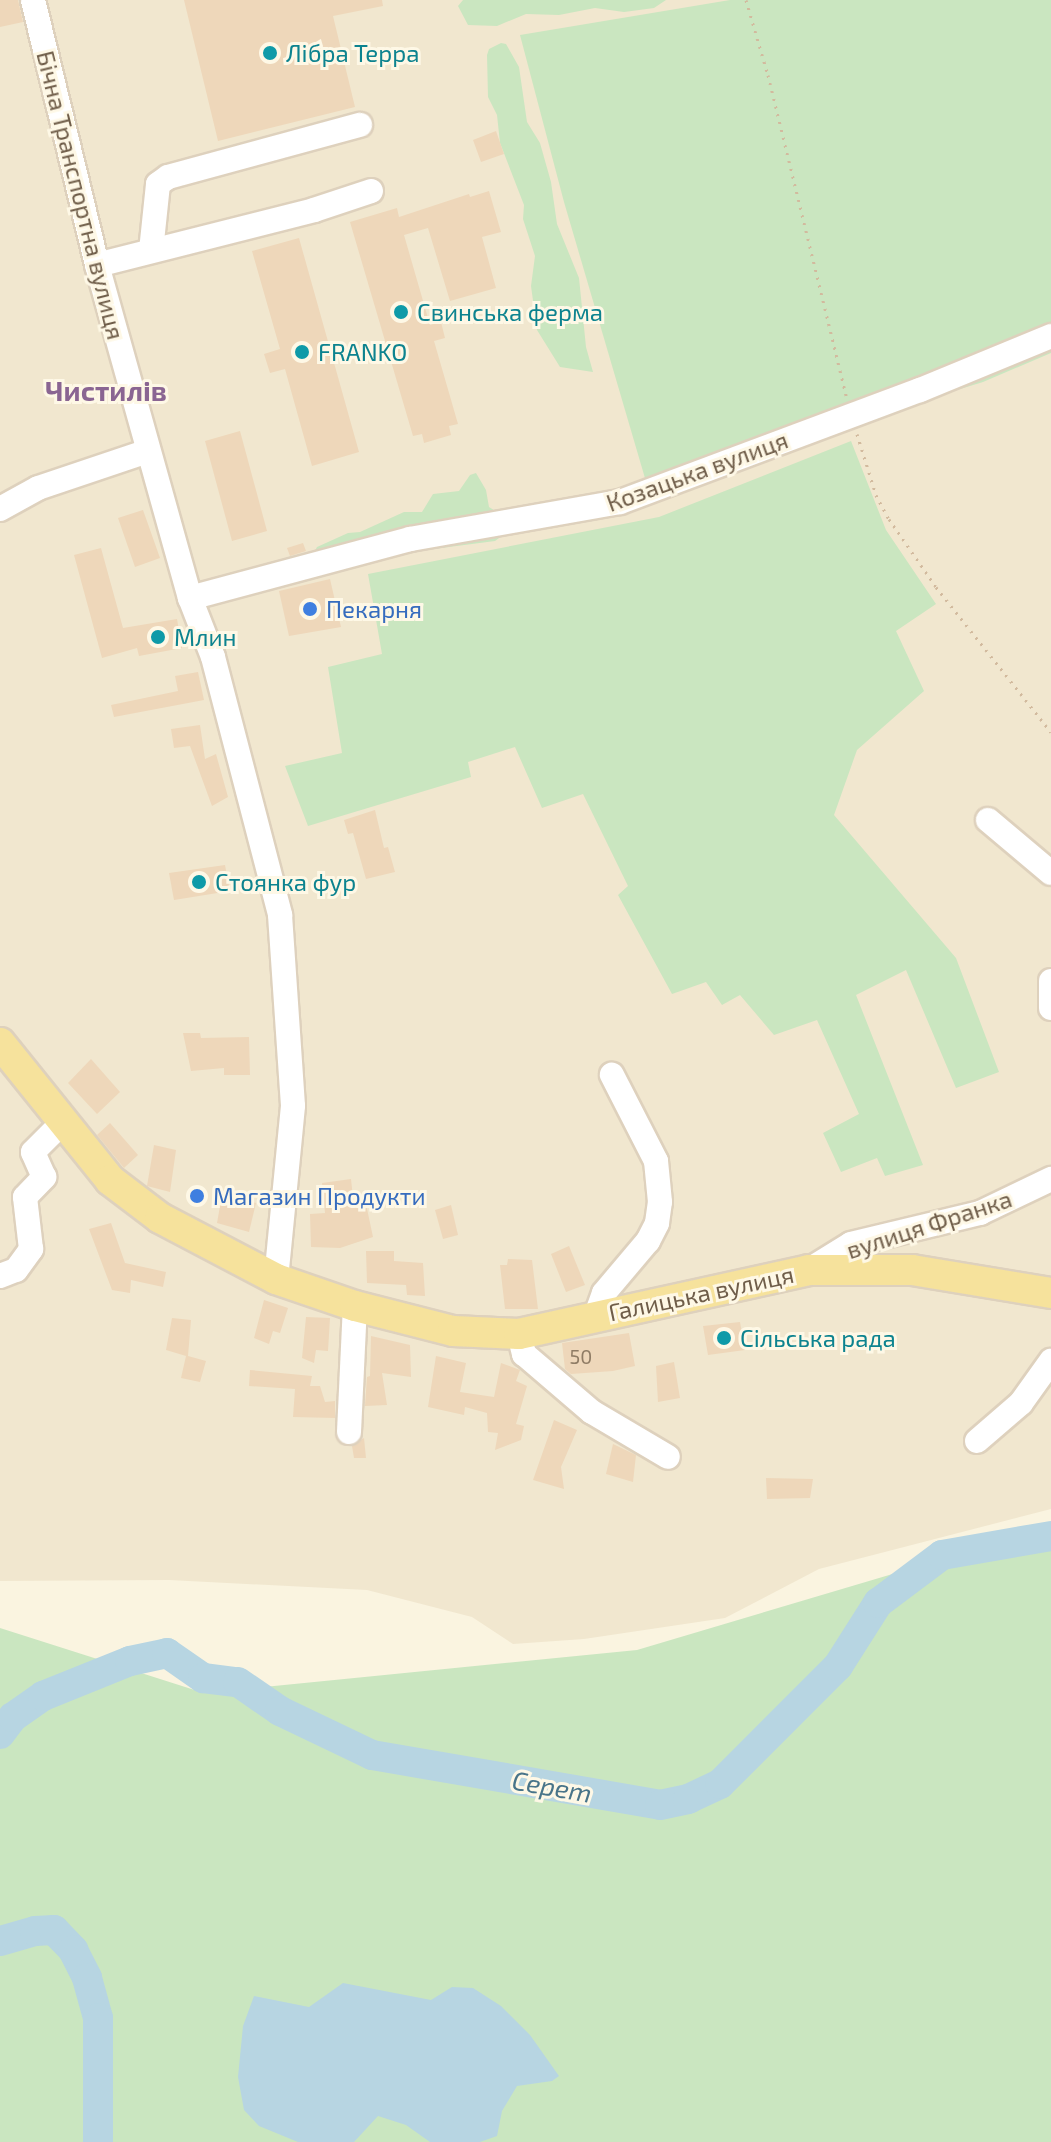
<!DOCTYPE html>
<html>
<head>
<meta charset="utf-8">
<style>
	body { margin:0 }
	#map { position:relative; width:1051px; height:2142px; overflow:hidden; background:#faf4e0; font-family:"Exo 2",sans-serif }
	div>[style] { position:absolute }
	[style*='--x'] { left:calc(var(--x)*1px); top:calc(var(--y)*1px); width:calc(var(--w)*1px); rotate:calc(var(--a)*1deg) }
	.residential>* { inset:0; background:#f1e7cf }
	.green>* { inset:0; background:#cae6c0 }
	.water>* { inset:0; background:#b7d5e2 }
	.river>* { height:30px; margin:-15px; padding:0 15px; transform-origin:15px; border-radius:15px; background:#b7d5e2 }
	.building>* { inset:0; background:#eed7ba }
	.path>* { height:3px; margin-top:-1.5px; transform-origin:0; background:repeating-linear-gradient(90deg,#d2ba9e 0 2px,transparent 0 8px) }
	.roads { filter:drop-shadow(2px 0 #ded1bd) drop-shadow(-2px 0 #ded1bd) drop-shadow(0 2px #ded1bd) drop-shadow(0 -2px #ded1bd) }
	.minor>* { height:24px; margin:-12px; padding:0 12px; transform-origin:12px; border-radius:12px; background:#fff }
	.major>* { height:30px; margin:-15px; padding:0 15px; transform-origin:15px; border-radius:15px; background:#f6e29c }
	.dots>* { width:22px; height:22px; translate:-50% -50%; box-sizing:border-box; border:4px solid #fef8e6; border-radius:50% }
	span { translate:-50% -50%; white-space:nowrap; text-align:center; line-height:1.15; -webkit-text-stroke:6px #fef8e6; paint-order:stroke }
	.number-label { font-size:20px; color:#8f7c65 }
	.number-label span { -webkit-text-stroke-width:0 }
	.culture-label { font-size:24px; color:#0d838f }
	.left { translate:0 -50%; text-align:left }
	.street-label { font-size:24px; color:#6f5d49 }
	.shop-label { font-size:24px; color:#366cbe }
	.water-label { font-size:26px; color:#487489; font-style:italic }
	.quarter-label { font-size:28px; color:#8a6592; font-weight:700 }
</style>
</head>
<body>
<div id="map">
	<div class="residential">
		<i style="clip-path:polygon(0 0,1051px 0,1051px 1509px,819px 1569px,725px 1618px,584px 1639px,513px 1644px,472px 1617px,367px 1590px,169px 1580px,0 1581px)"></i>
	</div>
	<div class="green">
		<i style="clip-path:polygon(463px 0,666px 0,654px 8px,624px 12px,595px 8px,559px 15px,526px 14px,497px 26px,468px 25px,458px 6px)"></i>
		<i style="clip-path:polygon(730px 0,1051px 0,1051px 353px,983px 382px,647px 485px,564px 202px,520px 35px)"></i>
		<i style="clip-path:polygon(501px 43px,506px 44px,519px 67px,527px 122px,540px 143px,551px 182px,557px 224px,579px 278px,586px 347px,593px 372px,560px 367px,537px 330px,531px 286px,535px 256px,523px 219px,524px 205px,500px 143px,497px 115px,488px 97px,487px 55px,489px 49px)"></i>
		<i style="clip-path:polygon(851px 441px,886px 530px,936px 604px,896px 631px,924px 691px,857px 750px,834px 815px,956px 958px,999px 1072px,956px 1088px,906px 970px,856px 995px,923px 1165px,885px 1176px,877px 1158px,841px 1172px,823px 1133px,859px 1114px,817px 1020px,774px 1035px,740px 995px,722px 1005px,706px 982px,672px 994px,618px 895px,628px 886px,583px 794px,542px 808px,515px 747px,468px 762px,471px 777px,308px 826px,285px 766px,342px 753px,328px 667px,382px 654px,368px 574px,659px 517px)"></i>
		<i style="clip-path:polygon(476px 473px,486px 490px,489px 507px,505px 517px,510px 530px,495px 541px,380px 556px,311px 558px,317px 547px,348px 533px,360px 532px,404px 512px,422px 512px,433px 494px,459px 491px,470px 475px)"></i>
		<i style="clip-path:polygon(1051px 1527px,1051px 2142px,0 2142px,0 1628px,204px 1693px,637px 1650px)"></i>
	</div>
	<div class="water">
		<i style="clip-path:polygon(343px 1983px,431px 2000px,452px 1987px,473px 1988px,501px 2006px,530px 2035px,559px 2076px,552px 2081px,517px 2086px,502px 2111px,497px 2136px,480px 2142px,430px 2142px,406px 2125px,378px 2116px,354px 2142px,298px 2142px,259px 2126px,244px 2110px,238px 2077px,243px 2026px,254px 1996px,309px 2007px)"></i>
	</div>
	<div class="river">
		<i style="--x:0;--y:1734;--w:21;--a:-53"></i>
		<i style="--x:13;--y:1717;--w:37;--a:-35"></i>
		<i style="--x:43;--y:1696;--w:94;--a:-21.9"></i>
		<i style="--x:130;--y:1661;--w:38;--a:-12"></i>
		<i style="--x:167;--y:1653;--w:44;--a:34.8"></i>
		<i style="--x:203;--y:1678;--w:35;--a:7"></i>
		<i style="--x:238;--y:1682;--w:51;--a:34.6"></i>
		<i style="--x:280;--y:1711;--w:102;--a:25.6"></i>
		<i style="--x:372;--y:1755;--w:292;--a:9.8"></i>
		<i style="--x:660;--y:1805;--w:29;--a:-12"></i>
		<i style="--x:688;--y:1799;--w:35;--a:-25"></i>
		<i style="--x:720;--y:1784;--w:167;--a:-45"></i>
		<i style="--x:838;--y:1666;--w:75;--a:-57.6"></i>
		<i style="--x:878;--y:1603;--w:80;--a:-36.9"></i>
		<i style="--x:942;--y:1555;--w:111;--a:-9.9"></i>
		<i style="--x:0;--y:1941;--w:36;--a:-16"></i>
		<i style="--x:35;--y:1931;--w:19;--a:-3"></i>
		<i style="--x:54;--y:1930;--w:28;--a:46"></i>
		<i style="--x:73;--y:1950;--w:31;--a:63"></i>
		<i style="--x:87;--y:1978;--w:41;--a:74.6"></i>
		<i style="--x:98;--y:2018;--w:124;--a:90"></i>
	</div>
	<div class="building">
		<i style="clip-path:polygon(0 0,18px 0,23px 22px,0 27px)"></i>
		<i style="clip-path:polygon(184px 0,382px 0,383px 6px,333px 16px,355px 107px,218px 141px)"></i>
		<i style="clip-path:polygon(496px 131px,504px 154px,481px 162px,473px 140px)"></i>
		<i style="clip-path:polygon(489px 191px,501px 232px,482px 237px,496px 288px,450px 301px,428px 228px,404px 235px,430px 325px,441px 322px,445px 338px,434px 341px,458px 424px,449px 426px,451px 435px,424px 443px,422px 434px,413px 436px,350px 222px,397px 208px,399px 217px,469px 194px,470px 197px)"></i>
		<i style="clip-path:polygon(299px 238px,359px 452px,312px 466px,285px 369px,270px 373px,264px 354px,280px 349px,252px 251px)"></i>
		<i style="clip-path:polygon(240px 431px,267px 531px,232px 541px,205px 441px)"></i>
		<i style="clip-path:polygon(143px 510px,160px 558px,135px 567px,118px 518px)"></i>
		<i style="clip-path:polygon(303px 543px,306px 551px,290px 556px,287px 548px)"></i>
		<i style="clip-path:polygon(101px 548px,123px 628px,177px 619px,182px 648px,139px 656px,137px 648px,102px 658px,74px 555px)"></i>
		<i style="clip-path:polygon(330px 579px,341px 627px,289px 636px,279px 591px)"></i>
		<i style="clip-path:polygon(198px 672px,204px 700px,114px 717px,111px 705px,178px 691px,175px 676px)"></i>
		<i style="clip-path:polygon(200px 725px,205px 759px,216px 754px,228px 797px,212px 806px,190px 746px,174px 748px,171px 729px)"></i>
		<i style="clip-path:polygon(375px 810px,384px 848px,388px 847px,395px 872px,366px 879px,353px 833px,348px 834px,344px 820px)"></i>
		<i style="clip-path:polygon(225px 865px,230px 891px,174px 900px,169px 873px)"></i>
		<i style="clip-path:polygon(183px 1033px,200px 1033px,201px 1038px,249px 1037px,250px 1075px,224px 1075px,224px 1068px,191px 1071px)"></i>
		<i style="clip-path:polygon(91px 1059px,120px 1092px,97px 1114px,68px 1083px)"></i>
		<i style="clip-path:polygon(110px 1123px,138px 1155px,124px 1168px,97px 1135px)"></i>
		<i style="clip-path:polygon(154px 1145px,176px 1150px,170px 1192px,147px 1186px)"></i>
		<i style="clip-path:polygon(351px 1179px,354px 1207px,366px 1204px,373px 1237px,340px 1248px,311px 1247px,310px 1214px,325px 1213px,322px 1183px)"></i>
		<i style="clip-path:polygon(222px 1195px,256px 1203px,249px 1232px,217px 1223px)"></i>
		<i style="clip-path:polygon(451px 1205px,458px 1235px,443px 1239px,435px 1210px)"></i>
		<i style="clip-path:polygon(111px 1223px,125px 1263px,166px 1272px,163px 1287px,131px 1280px,130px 1293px,112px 1290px,89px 1229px)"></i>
		<i style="clip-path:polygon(569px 1246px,585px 1285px,566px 1292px,551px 1254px)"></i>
		<i style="clip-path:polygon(366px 1251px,394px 1251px,394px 1261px,423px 1263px,425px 1296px,407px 1295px,406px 1285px,367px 1283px)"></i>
		<i style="clip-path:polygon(508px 1259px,532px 1260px,538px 1309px,505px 1309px,500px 1265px,507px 1265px)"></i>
		<i style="clip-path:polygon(264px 1300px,288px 1308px,280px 1333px,273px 1331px,269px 1344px,254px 1338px)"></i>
		<i style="clip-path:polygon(306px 1317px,330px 1318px,328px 1351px,316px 1350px,314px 1363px,302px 1358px)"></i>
		<i style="clip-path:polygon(172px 1318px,191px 1320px,188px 1356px,206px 1361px,200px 1382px,181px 1378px,186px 1356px,166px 1350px)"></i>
		<i style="clip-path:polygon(740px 1322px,745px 1350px,708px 1355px,703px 1326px)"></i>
		<i style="clip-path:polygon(629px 1333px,635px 1366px,613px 1371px,571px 1374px,565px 1369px,562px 1343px)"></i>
		<i style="clip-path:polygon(371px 1336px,410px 1345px,411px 1377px,382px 1373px,387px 1405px,365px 1406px,367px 1377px,370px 1376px)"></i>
		<i style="clip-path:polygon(436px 1356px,466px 1363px,460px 1392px,494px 1397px,501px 1363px,520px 1370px,516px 1381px,527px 1386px,516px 1424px,524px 1426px,521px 1440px,495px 1450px,498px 1433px,488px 1432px,487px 1413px,465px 1407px,464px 1415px,428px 1407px)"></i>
		<i style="clip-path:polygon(674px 1362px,680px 1398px,658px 1402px,656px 1366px)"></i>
		<i style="clip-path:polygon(250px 1370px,312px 1376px,310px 1386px,320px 1386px,325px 1402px,335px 1401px,335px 1418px,293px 1417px,295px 1389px,249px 1386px)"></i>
		<i style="clip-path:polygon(554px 1420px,577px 1430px,561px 1467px,564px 1489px,533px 1480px)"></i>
		<i style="clip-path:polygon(364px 1438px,366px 1458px,354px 1458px,352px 1446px)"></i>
		<i style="clip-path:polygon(613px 1444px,636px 1455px,633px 1482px,606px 1474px)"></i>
		<i style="clip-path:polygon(766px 1478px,813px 1479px,810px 1498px,767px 1499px)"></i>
	</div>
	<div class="path">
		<i style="--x:746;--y:0;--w:78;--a:73.7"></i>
		<i style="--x:768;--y:75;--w:330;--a:76.3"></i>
		<i style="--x:857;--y:434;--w:64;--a:72.7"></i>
		<i style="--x:876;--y:495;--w:27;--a:62"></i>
		<i style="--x:889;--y:519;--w:83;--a:55.3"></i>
		<i style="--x:936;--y:587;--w:185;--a:51.6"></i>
	</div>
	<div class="roads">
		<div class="minor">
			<i style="--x:33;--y:0;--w:273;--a:76.4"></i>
			<i style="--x:97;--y:265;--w:346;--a:74.4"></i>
			<i style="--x:190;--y:598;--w:63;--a:68.7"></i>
			<i style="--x:213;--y:657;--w:267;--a:75.4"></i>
			<i style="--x:280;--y:915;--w:191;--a:86.1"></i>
			<i style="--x:293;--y:1106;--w:174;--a:95.6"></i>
			<i style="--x:151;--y:251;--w:67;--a:-84"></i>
			<i style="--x:158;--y:184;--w:12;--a:-35"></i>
			<i style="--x:168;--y:177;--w:199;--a:-15.2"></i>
			<i style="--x:97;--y:265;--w:224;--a:-14.2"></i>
			<i style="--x:314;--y:210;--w:60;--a:-18.4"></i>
			<i style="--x:0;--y:509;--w:43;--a:-28.9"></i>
			<i style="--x:38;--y:488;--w:116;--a:-18.6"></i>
			<i style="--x:190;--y:598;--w:228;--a:-15"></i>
			<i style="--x:410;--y:539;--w:213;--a:-10"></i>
			<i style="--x:620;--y:502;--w:320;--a:-20.5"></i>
			<i style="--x:920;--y:390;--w:142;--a:-22.4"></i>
			<i style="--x:988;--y:820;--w:82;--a:40.1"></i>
			<i style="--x:1051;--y:981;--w:27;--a:90"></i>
			<i style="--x:809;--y:1270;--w:49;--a:-31.8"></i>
			<i style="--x:851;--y:1244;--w:133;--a:-13.5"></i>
			<i style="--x:980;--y:1213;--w:79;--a:-25.6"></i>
			<i style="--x:0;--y:1276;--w:17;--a:-21"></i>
			<i style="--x:16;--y:1270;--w:26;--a:-54"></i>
			<i style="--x:31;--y:1249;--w:52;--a:-96.6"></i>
			<i style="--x:25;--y:1197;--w:28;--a:-46"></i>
			<i style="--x:44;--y:1177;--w:27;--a:-114"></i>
			<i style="--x:33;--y:1152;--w:40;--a:-45"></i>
			<i style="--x:596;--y:1315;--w:23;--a:-70"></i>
			<i style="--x:604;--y:1293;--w:68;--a:-49.8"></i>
			<i style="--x:648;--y:1241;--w:20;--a:-63"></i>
			<i style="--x:657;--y:1223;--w:21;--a:-82"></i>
			<i style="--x:660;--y:1202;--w:41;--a:-95.6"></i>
			<i style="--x:656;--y:1161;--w:97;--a:-117.1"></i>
			<i style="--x:519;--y:1334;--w:21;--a:76"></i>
			<i style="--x:524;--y:1354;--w:89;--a:40.5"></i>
			<i style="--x:592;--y:1412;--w:88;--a:30.6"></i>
			<i style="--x:349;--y:1432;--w:126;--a:-87.3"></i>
			<i style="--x:977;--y:1441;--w:58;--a:-40.8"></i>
			<i style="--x:1021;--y:1403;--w:52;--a:-54.5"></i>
		</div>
		<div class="major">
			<i style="--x:0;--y:1043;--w:176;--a:51.2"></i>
			<i style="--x:110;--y:1180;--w:63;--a:37.2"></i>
			<i style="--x:160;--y:1218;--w:131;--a:27.7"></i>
			<i style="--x:276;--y:1279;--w:83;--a:18.9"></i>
			<i style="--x:355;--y:1306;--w:101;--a:14.3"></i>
			<i style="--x:453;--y:1331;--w:66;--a:2.6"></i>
			<i style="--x:519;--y:1334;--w:297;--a:-12.4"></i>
			<i style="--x:809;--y:1270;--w:103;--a:0"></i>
			<i style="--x:912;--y:1270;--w:141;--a:9.4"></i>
		</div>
	</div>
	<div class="dots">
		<i style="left:270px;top:53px;background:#0f9aa8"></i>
		<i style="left:401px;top:312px;background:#0f9aa8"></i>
		<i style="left:302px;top:352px;background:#0f9aa8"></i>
		<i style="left:310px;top:609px;background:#3f7fe0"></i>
		<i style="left:158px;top:637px;background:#0f9aa8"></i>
		<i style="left:199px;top:882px;background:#0f9aa8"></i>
		<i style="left:197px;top:1196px;background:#3f7fe0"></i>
		<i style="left:724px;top:1338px;background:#0f9aa8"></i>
	</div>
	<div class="number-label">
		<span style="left:581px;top:1356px">50</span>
	</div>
	<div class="culture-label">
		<span class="left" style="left:286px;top:53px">Лібра Терра</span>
		<span class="left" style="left:417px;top:312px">Свинська ферма</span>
		<span class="left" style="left:318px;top:352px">FRANKO</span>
		<span class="left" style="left:174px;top:637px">Млин</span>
		<span class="left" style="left:215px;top:882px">Стоянка фур</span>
		<span class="left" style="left:740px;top:1338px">Сільська рада</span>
	</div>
	<div class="street-label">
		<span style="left:81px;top:195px;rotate:76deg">Бічна Транспортна вулиця</span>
		<span style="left:697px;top:471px;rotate:-20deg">Козацька вулиця</span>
		<span style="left:929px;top:1224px;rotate:-18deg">вулиця Франка</span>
		<span style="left:701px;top:1293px;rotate:-12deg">Галицька вулиця</span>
	</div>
	<div class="shop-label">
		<span class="left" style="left:326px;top:609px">Пекарня</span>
		<span class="left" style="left:213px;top:1196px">Магазин Продукти</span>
	</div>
	<div class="water-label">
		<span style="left:552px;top:1786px;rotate:10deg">Серет</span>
	</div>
	<div class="quarter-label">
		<span style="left:106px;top:390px">Чистилів</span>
	</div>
</div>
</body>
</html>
